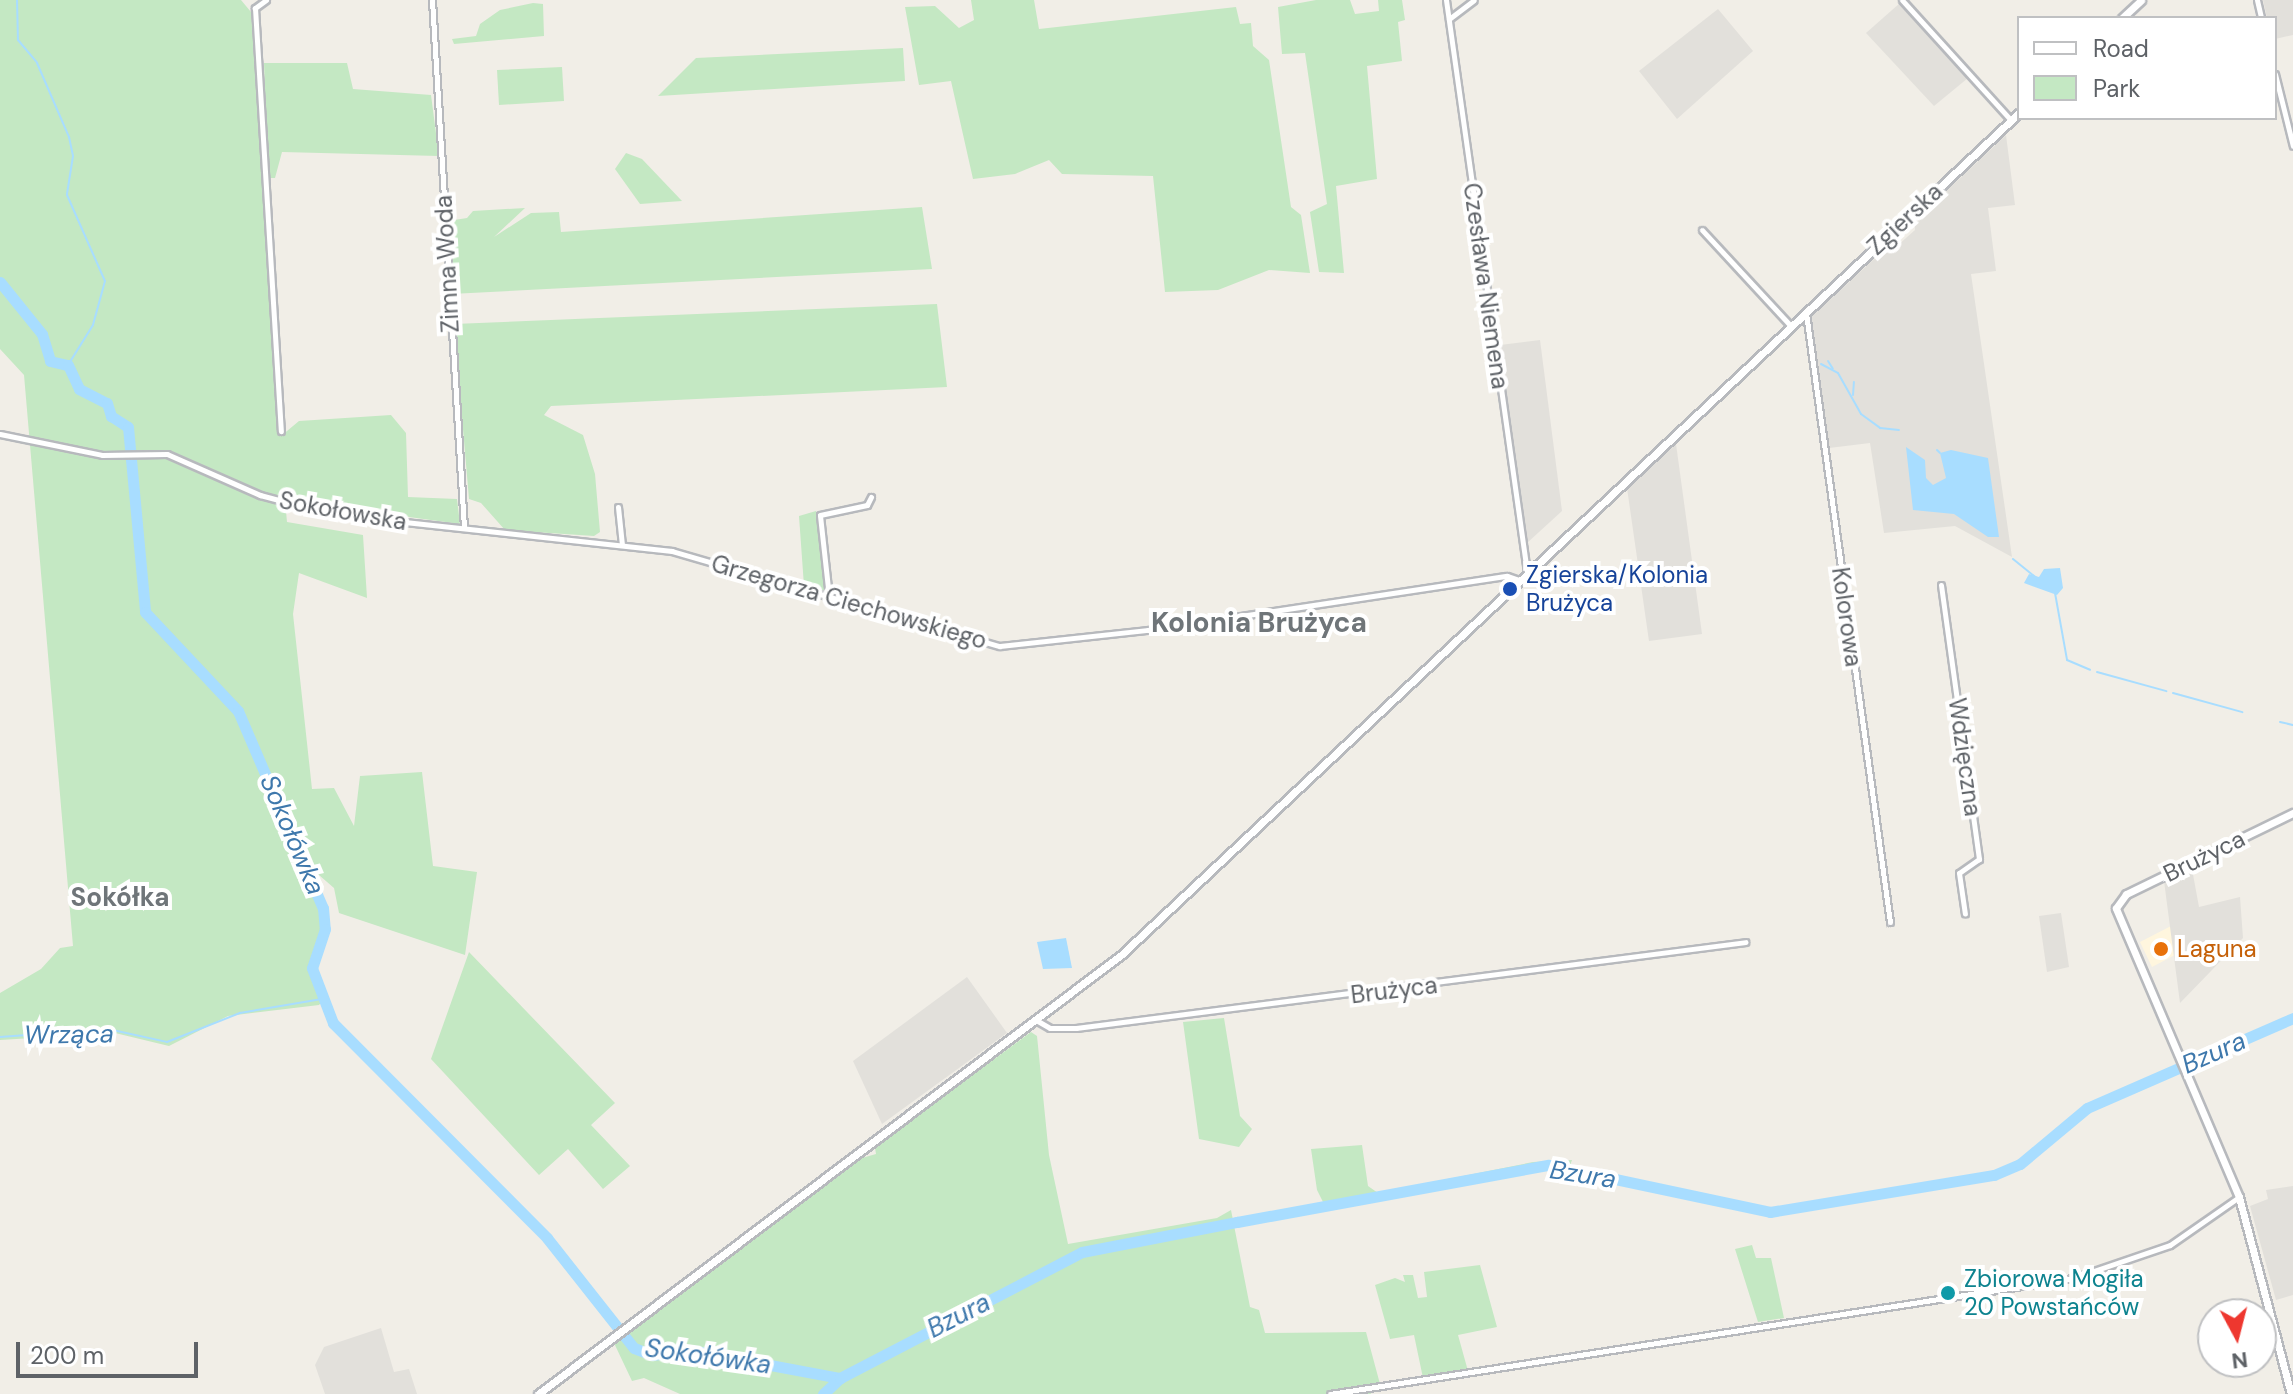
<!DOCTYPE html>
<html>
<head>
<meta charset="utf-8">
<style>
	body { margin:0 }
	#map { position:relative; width:2293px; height:1394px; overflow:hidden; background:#f1eee7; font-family:"DM Sans",sans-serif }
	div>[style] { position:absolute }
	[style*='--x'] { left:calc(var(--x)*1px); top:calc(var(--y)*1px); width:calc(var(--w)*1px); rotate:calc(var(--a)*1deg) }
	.commercial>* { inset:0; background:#fff6de }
	.industrial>* { inset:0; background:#e2e0db }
	.green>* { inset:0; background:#c4e8c3 }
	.water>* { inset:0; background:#a8ddff }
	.stream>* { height:2px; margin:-1px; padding:0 1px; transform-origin:1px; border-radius:1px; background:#a8ddff }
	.river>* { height:11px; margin:-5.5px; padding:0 5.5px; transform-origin:5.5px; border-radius:5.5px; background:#a8ddff }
	.roads { filter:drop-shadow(2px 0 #b7b9bd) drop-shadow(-2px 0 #b7b9bd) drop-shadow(0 2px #b7b9bd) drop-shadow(0 -2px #b7b9bd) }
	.street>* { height:5px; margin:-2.5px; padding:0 2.5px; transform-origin:2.5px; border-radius:2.5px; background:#fff }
	.secondary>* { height:7px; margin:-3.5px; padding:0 3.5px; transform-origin:3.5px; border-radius:3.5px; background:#fff }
	.dots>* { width:22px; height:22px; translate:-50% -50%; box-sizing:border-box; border:4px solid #fff; border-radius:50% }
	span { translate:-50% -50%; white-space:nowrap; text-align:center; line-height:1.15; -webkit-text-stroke:8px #fff; paint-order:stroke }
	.street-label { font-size:24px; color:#5e6267 }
	.transit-label { font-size:24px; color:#164399 }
	.left { translate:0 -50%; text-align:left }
	.food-label { font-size:24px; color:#c56008 }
	.culture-label { font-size:24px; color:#0d838f }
	.water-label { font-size:26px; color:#3e78ac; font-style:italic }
	.neighbourhood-label { font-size:26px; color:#6f7579; font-weight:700 }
	.quarter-label { font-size:28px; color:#6f7579; font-weight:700 }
	.legend { position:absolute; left:2017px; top:16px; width:260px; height:104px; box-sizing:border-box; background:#fff; border:2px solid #bfc0c2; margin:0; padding:10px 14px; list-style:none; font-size:24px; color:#5e6267 }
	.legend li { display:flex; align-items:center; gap:16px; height:40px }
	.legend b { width:40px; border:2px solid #bfc0c2 }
	.north { position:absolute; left:2197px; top:1298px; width:80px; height:80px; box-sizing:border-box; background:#fff; border:2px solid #bfc0c2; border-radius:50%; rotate:173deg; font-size:22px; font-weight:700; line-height:32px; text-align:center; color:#5e6267 }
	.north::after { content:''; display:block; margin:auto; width:28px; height:36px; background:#ee372f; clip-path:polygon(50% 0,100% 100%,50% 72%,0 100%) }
	.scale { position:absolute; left:16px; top:1342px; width:182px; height:36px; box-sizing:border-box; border:4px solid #5e6267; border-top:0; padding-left:10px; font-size:24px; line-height:28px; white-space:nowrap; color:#5e6267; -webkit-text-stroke:6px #fff; paint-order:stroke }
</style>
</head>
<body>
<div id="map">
	<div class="commercial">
		<i style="clip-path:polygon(2171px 926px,2175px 955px,2152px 967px,2140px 942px)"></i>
	</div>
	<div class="industrial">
		<i style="clip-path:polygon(2263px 0,2293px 0,2293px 35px,2275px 39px,2275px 18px,2267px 18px)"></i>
		<i style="clip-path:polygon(1900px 3px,1968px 78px,1934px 106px,1866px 33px)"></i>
		<i style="clip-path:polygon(1718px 9px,1753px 51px,1677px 119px,1639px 71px)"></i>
		<i style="clip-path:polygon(2006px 135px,2015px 205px,1988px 208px,1996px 271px,1971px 274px,2012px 557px,1955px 526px,1884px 533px,1870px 443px,1829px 448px,1811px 317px,1887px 247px,1897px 246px,1915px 230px,1914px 221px)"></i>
		<i style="clip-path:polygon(1540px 340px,1562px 511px,1527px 543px,1500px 345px)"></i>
		<i style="clip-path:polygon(1676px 444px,1702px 634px,1649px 641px,1627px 488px)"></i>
		<i style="clip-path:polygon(2192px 869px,2199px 907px,2240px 897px,2243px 938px,2180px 1003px,2164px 881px)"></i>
		<i style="clip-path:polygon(2061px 913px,2069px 967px,2047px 972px,2039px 916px)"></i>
		<i style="clip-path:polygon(967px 977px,1007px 1033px,882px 1124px,853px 1061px)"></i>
		<i style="clip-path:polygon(2293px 1186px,2293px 1295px,2276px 1300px,2250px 1206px,2268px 1199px,2266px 1190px)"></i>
		<i style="clip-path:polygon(381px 1328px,394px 1372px,409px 1369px,417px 1394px,325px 1394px,315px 1365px,324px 1347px)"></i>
	</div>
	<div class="green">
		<i style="clip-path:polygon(0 0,241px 0,251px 12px,281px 436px,299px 421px,391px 415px,406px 433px,408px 497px,457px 499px,460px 524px,285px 500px,287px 522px,363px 535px,367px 598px,299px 573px,293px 614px,312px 789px,334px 788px,354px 826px,360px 776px,422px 772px,433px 866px,477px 872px,465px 955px,339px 913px,334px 888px,312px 869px,325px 934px,315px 960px,325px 998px,319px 1005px,228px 1016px,169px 1046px,115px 1033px,0 1040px,0 993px,41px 969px,60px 948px,73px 946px,24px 375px,0 349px)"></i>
		<i style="clip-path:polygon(971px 0,1034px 0,1039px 29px,1236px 7px,1240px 24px,1251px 23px,1253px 46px,1269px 60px,1291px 207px,1301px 215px,1310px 273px,1269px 270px,1218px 290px,1165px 292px,1153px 176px,1062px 174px,1049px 160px,1015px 174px,973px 179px,951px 81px,919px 85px,905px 7px,935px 6px,959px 28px,974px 20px)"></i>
		<i style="clip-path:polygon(1316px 0,1350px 0,1355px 14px,1379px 11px,1378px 0,1402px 0,1405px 20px,1398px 22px,1402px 61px,1367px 66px,1377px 179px,1336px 186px,1344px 273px,1319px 272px,1310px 212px,1327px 204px,1305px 53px,1282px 54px,1278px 7px)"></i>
		<i style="clip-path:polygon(533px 3px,543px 4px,544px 36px,454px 44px,452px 39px,476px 36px,480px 24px,500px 10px)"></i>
		<i style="clip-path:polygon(903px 48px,905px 81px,658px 96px,696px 58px)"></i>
		<i style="clip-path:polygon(264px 63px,347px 63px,353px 89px,431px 95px,439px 156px,282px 152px,275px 178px,268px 178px)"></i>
		<i style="clip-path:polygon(562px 67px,564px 101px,499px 105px,497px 70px)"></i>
		<i style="clip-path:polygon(626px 153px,642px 159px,682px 201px,640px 204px,615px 169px)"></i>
		<i style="clip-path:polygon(922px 207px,932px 269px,451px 294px,448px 221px,467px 218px,473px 211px,525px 208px,494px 237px,531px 213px,559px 212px,561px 232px)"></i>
		<i style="clip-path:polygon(937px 304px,947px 387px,551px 406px,544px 415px,583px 435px,595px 474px,600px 532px,594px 536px,505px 530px,481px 503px,469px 499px,454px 324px)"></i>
		<i style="clip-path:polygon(816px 511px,825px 591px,804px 586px,799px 516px)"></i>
		<i style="clip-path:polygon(469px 952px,615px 1103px,591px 1125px,630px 1166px,603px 1189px,568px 1149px,539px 1175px,431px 1059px)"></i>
		<i style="clip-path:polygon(1224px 1018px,1240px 1116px,1252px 1129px,1239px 1147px,1199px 1139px,1183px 1022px)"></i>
		<i style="clip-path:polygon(1031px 1032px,1037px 1036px,1049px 1155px,1068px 1244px,1217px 1218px,1231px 1210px,1250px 1307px,1259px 1310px,1265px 1333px,1366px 1332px,1380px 1384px,1368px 1386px,1371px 1394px,680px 1394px,644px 1378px,632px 1381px,614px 1343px,862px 1158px,876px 1154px,875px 1148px,893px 1134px)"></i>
		<i style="clip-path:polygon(1362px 1145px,1368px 1186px,1378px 1193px,1533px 1162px,1572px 1160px,1569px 1168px,1537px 1167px,1325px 1206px,1317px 1190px,1311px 1149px)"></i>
		<i style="clip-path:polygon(1752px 1245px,1756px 1258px,1771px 1258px,1784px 1318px,1758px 1322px,1735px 1249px)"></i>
		<i style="clip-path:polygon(1480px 1265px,1497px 1327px,1458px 1335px,1468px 1371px,1423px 1378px,1414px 1335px,1390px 1339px,1375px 1285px,1395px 1278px,1405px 1282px,1403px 1275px,1413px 1275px,1418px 1298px,1427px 1297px,1424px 1272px)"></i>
	</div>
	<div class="water">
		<i style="clip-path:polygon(1906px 447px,1925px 460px,1926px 478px,1933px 485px,1946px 478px,1940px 453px,1951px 450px,1988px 458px,1999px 537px,1988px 537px,1954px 514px,1913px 510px)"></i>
		<i style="clip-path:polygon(2060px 568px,2063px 588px,2057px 595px,2024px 583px,2029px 574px,2039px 577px,2044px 569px)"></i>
		<i style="clip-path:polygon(1066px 938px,1072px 968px,1043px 969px,1037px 942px)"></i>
	</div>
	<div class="stream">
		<i style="--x:17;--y:0;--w:40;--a:88.6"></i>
		<i style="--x:18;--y:40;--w:30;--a:50"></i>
		<i style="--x:37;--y:63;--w:81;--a:66.6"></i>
		<i style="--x:69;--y:137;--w:19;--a:78"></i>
		<i style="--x:73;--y:156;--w:39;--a:99"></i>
		<i style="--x:67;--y:195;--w:94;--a:66.2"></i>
		<i style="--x:105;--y:281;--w:46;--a:105.3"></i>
		<i style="--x:93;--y:325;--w:47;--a:122"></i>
		<i style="--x:1828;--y:361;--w:9;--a:58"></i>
		<i style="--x:1821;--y:364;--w:19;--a:28"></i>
		<i style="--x:1838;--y:373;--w:47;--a:60.7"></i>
		<i style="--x:1861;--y:414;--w:24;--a:36"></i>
		<i style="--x:1880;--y:428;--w:19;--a:6"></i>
		<i style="--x:1853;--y:395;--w:13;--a:-86"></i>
		<i style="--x:1937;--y:450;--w:4;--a:45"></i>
		<i style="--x:2013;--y:559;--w:32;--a:39"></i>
		<i style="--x:2055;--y:593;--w:68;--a:79.8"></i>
		<i style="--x:2067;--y:660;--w:25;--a:23"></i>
		<i style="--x:2097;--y:672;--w:72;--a:15.4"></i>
		<i style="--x:2173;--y:693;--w:72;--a:15.4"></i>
		<i style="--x:2280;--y:722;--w:13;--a:13"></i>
		<i style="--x:0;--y:1037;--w:108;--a:-4.2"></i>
		<i style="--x:108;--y:1029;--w:60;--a:12.4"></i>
		<i style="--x:167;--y:1042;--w:79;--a:-21.7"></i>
		<i style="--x:240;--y:1013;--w:83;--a:-9.7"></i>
	</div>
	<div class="river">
		<i style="--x:0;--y:282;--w:67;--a:51.1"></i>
		<i style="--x:42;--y:334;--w:28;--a:73"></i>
		<i style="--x:50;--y:361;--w:18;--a:13"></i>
		<i style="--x:68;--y:365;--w:26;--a:65"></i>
		<i style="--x:79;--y:389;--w:31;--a:27"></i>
		<i style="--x:107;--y:403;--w:14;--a:73"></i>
		<i style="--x:111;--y:416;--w:20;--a:33"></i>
		<i style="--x:128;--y:427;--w:186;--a:84.7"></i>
		<i style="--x:145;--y:612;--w:136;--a:46.8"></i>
		<i style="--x:238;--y:711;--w:215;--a:66.7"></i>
		<i style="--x:323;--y:908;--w:21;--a:85"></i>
		<i style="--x:325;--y:929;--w:41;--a:108.4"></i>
		<i style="--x:312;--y:968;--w:59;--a:69.1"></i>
		<i style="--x:333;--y:1023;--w:303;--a:45.1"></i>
		<i style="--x:547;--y:1238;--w:140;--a:51.7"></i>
		<i style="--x:634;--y:1348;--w:19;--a:21"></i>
		<i style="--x:652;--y:1355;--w:38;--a:-7"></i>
		<i style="--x:690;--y:1350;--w:153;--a:10.6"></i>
		<i style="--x:823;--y:1394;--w:23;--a:-43"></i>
		<i style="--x:840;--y:1378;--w:273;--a:-27.5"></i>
		<i style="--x:1082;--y:1252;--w:158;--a:-11"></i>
		<i style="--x:1237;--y:1222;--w:317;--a:-10.4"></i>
		<i style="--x:1549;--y:1165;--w:226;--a:12"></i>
		<i style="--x:1770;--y:1212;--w:227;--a:-9.4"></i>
		<i style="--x:1994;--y:1175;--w:28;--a:-23"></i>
		<i style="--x:2020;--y:1164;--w:87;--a:-39.9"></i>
		<i style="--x:2087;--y:1108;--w:225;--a:-23.6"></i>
	</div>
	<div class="roads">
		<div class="street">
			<i style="--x:266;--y:0;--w:14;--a:144"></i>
			<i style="--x:255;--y:8;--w:424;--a:86.5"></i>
			<i style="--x:432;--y:0;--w:529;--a:86.53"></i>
			<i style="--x:1446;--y:0;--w:578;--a:81.94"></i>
			<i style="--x:1902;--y:0;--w:162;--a:47.8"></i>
			<i style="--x:2257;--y:0;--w:18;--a:77"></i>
			<i style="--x:1449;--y:19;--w:31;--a:-37"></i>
			<i style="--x:2275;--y:74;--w:74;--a:76"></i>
			<i style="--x:1702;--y:230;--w:131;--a:47.2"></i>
			<i style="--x:1806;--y:313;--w:615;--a:82.15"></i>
			<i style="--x:0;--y:434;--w:104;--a:11.6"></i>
			<i style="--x:102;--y:455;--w:65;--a:-0.9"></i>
			<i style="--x:167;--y:454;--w:102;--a:23.8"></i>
			<i style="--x:260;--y:495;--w:73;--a:15"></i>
			<i style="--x:331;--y:514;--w:343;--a:6.2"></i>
			<i style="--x:672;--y:551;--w:341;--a:16.2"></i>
			<i style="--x:1000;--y:646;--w:149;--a:-6.2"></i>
			<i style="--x:1148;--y:630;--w:363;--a:-8.6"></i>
			<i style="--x:1507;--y:576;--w:13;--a:18"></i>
			<i style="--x:618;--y:507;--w:38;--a:84"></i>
			<i style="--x:1941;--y:585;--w:277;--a:82.1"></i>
			<i style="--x:1979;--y:859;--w:24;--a:145"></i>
			<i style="--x:1959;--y:873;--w:41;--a:81.7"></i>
			<i style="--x:829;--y:597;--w:82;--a:-96.3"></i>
			<i style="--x:820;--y:515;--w:48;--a:-12"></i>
			<i style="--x:867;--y:505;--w:9;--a:-63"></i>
			<i style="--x:1036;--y:1020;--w:16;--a:30"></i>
			<i style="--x:1050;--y:1028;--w:26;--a:0"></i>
			<i style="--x:1076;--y:1028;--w:675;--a:-7.31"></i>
			<i style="--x:1330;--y:1394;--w:752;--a:-8.87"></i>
			<i style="--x:2073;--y:1278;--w:102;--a:-18.8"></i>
			<i style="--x:2170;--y:1245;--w:84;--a:-34.8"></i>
		</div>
		<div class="secondary">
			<i style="--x:2122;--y:18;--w:26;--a:-43"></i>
			<i style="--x:538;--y:1394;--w:730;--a:-36.98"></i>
			<i style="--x:1121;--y:955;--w:1231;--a:-43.16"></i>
			<i style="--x:2291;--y:1394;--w:204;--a:-104.8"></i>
			<i style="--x:2239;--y:1197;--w:314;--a:-113.1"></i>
			<i style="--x:2116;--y:908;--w:17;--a:-54"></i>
			<i style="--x:2126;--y:894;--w:186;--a:-25.9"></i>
		</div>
	</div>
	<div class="dots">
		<i style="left:1510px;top:589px;background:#1a4fb4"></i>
		<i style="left:2161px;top:949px;background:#e8710a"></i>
		<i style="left:1948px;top:1293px;background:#0f9aa8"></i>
	</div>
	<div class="street-label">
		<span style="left:1905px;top:219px;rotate:-43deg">Zgierska</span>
		<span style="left:447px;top:264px;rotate:-93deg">Zimna Woda</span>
		<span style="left:1486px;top:286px;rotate:82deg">Czesława Niemena</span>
		<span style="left:343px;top:511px;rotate:10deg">Sokołowska</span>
		<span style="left:849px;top:602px;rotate:16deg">Grzegorza Ciechowskiego</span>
		<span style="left:1847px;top:617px;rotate:82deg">Kolorowa</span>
		<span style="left:1965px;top:757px;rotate:82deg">Wdzięczna</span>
		<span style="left:2204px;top:856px;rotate:-26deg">Brużyca</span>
		<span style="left:1394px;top:990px;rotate:-7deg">Brużyca</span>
	</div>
	<div class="transit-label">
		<span class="left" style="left:1526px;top:589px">Zgierska/Kolonia<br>Brużyca</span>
	</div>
	<div class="food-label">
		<span class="left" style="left:2177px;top:949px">Laguna</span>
	</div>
	<div class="culture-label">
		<span class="left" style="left:1964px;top:1293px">Zbiorowa Mogiła<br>20 Powstańców</span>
	</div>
	<div class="water-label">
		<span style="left:292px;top:835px;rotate:67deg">Sokołówka</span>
		<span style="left:69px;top:1035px;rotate:-1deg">Wrząca</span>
		<span style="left:2214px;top:1053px;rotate:-24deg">Bzura</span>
		<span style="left:1583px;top:1175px;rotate:9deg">Bzura</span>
		<span style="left:959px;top:1316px;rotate:-27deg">Bzura</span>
		<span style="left:708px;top:1357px;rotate:8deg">Sokołówka</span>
	</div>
	<div class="neighbourhood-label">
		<span style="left:120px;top:898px">Sokółka</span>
	</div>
	<div class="quarter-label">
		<span style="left:1259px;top:623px">Kolonia Brużyca</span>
	</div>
	<ul class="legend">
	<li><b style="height:10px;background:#fff"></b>Road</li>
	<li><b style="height:22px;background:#c4e8c3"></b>Park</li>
	</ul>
	<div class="north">N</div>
	<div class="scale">200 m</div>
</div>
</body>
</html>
